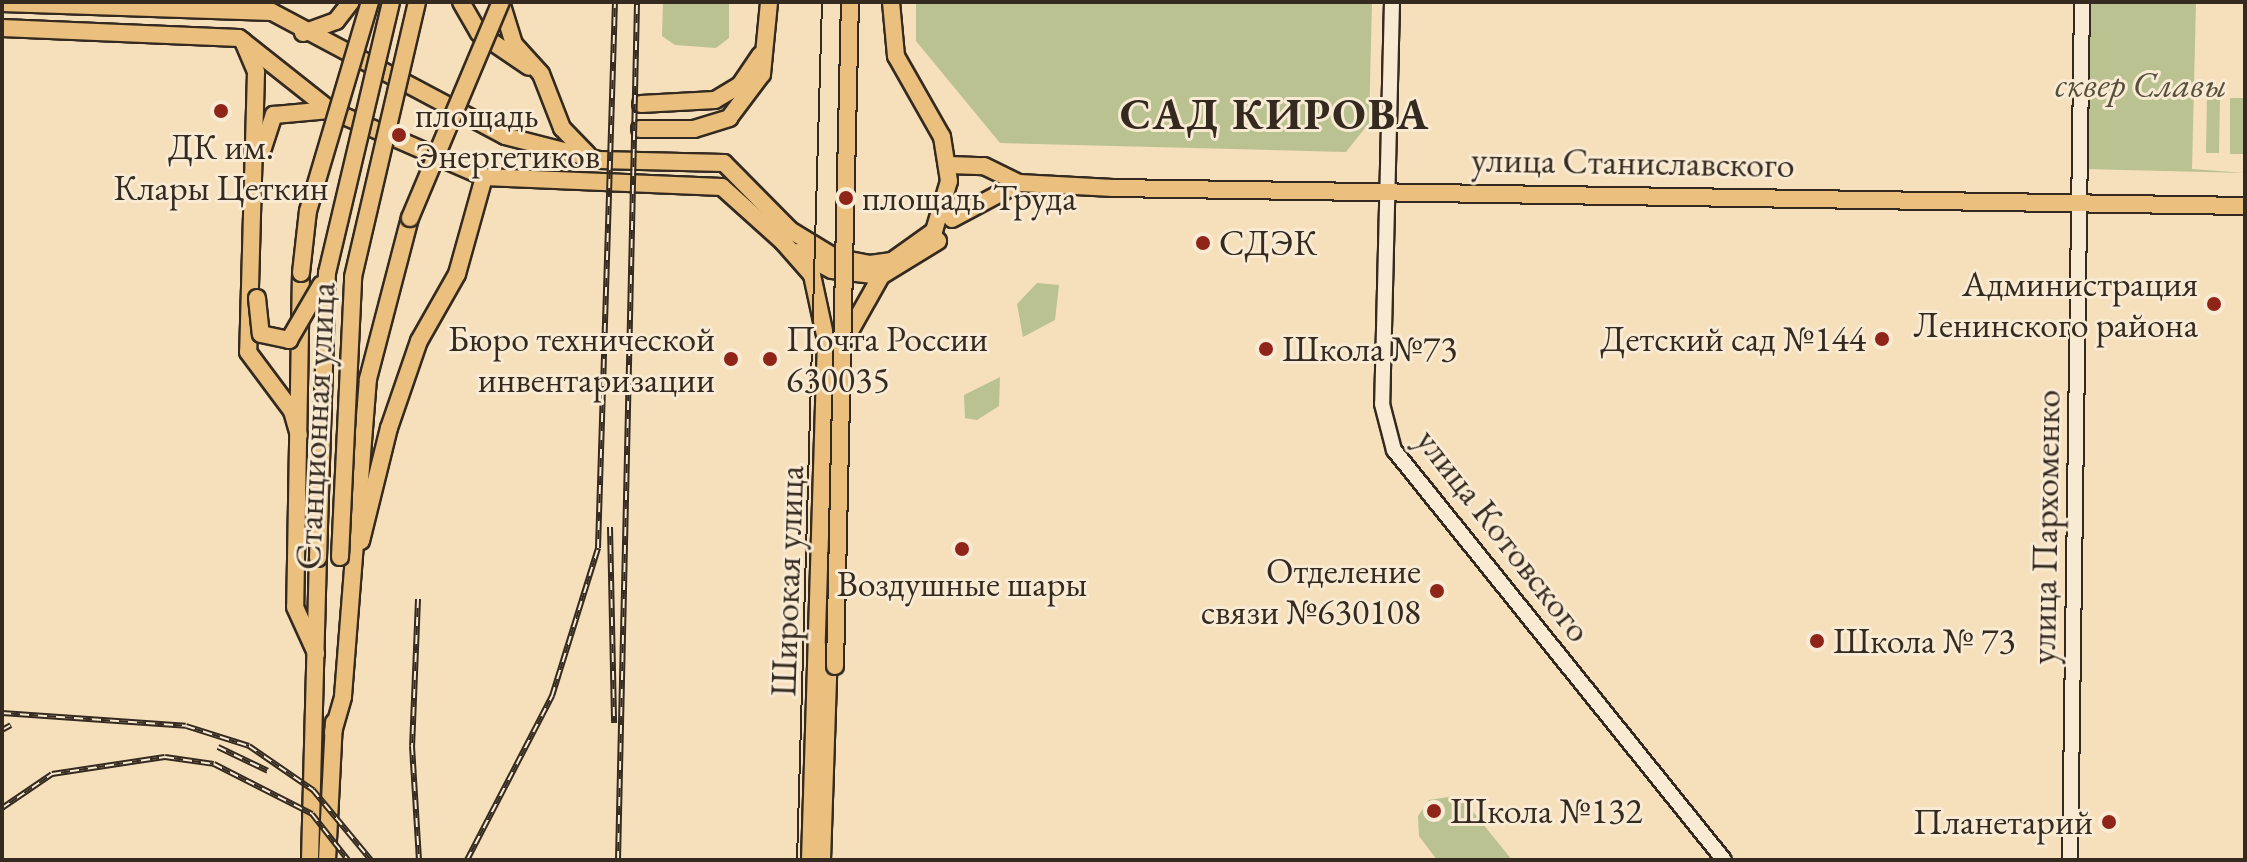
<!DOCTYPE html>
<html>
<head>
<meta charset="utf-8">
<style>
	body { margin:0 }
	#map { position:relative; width:2247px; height:862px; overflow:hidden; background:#f6dfbb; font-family:"EB Garamond",serif }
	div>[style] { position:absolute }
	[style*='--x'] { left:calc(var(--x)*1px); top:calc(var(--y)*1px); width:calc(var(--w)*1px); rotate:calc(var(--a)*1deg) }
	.green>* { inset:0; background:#bac292 }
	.roads { filter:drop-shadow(2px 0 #342a20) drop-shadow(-2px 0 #342a20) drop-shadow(0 2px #342a20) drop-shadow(0 -2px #342a20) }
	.secondary>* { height:14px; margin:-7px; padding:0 7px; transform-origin:7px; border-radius:7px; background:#f9ead3 }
	.primary>* { height:16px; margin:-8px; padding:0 8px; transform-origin:8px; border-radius:8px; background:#ebc07e }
	.tram>* { height:2px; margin:-1px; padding:0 1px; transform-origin:1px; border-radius:1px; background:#342a20 }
	.rail>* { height:6px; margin-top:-3px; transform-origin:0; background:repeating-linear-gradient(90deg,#f9ead3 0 9px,#342a20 0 18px); box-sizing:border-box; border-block:2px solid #342a20 }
	.bridges { filter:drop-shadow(2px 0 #342a20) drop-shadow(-2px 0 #342a20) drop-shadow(0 2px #342a20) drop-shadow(0 -2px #342a20) }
	.primary-bridge>* { height:16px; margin:-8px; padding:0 8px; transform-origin:8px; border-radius:8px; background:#ebc07e }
	.dots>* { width:22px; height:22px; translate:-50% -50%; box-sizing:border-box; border:4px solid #f9ead3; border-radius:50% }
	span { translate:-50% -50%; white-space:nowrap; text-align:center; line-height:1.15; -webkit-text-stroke:6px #f9ead3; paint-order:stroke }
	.park-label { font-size:36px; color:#56503c; font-style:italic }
	.poi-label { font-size:36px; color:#342a20 }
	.left { translate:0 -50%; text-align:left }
	.right { translate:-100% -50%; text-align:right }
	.street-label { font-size:36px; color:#342a20 }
	.district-label { font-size:44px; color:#342a20; font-weight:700; letter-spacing:2px }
	.frame { position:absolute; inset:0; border:4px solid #342a20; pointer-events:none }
</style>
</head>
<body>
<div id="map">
	<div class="green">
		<i style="clip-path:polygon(663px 2px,729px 2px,729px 38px,716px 48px,675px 45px,662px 36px)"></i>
		<i style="clip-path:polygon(916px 2px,1372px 2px,1369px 123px,1346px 152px,1000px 143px,916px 41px)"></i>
		<i style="clip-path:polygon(2089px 2px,2196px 2px,2192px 169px,2245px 173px,2085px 169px)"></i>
		<i style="clip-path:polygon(2207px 97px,2220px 97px,2219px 153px,2206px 153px)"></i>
		<i style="clip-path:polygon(2230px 98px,2244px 98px,2243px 154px,2230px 154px)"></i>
		<i style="clip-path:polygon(1037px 283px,1059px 285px,1055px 320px,1023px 337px,1017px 304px)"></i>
		<i style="clip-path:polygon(1000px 377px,999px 406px,977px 420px,965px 418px,964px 395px)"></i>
		<i style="clip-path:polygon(1455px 796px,1466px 803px,1512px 860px,1437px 860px,1419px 836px,1418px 816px,1429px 800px)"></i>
	</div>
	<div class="roads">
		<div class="secondary">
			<i style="--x:1392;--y:2;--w:402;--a:91.4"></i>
			<i style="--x:1382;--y:404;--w:48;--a:75.4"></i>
			<i style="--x:1394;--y:450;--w:526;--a:51.17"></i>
			<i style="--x:2070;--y:860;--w:858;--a:-89.2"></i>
		</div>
		<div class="primary">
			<i style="--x:461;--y:2;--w:36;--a:60"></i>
			<i style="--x:479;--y:33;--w:60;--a:34.2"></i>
			<i style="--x:501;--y:2;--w:44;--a:72.8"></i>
			<i style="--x:514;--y:44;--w:40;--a:48"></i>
			<i style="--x:541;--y:74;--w:58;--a:68.7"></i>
			<i style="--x:562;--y:128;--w:37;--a:46"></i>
			<i style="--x:2;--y:3;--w:270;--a:1.9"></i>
			<i style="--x:272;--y:12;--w:264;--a:28"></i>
			<i style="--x:505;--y:136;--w:97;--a:14.3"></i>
			<i style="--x:599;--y:160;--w:125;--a:1.4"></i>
			<i style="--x:724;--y:163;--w:94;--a:45.4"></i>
			<i style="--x:790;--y:230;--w:52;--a:31.5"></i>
			<i style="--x:834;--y:257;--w:37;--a:11"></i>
			<i style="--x:870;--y:264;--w:22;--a:-8"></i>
			<i style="--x:892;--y:261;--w:52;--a:-35.5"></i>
			<i style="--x:934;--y:231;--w:52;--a:-73.3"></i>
			<i style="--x:949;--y:181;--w:45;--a:-99"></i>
			<i style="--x:942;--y:137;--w:93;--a:-119.6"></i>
			<i style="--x:896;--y:56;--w:54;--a:-95.3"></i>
			<i style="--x:2;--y:28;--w:237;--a:2.4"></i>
			<i style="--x:239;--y:38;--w:116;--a:38.4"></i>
			<i style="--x:330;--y:110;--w:168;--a:23.5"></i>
			<i style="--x:484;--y:177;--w:238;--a:2.4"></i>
			<i style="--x:722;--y:187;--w:82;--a:42"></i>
			<i style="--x:783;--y:242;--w:44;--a:48.7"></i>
			<i style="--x:812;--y:275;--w:66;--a:77.8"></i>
			<i style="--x:826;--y:340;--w:520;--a:91.76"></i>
			<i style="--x:303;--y:33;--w:35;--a:-20"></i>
			<i style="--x:336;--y:21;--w:24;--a:-52"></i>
			<i style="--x:243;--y:41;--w:34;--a:67"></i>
			<i style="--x:256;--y:72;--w:280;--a:91.6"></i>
			<i style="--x:248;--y:352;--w:74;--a:53.3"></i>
			<i style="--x:292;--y:411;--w:25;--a:74"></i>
			<i style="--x:641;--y:104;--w:74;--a:-3.1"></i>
			<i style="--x:715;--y:100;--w:29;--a:-31"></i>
			<i style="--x:740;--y:85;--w:36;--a:-56"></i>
			<i style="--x:640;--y:129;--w:54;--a:0"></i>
			<i style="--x:694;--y:129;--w:37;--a:-17"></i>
			<i style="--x:729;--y:118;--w:55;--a:-53.1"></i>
			<i style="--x:762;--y:74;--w:72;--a:-84.4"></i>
			<i style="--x:263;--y:148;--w:35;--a:-72"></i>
			<i style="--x:274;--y:115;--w:56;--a:-5.1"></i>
			<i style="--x:949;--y:165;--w:35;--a:2"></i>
			<i style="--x:984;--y:166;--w:39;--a:26"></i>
			<i style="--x:1019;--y:183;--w:94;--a:3"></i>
			<i style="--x:1113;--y:188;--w:1132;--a:0.91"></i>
			<i style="--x:952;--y:219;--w:76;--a:-28.2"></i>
			<i style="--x:798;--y:252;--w:38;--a:28"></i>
			<i style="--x:832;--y:270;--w:49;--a:7"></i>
			<i style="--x:881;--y:276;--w:67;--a:-31.6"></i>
			<i style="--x:301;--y:273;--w:334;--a:91"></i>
			<i style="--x:295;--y:607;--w:51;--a:65.5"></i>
			<i style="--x:841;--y:347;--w:81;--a:-60.6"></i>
			<i style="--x:361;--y:541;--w:116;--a:-76.1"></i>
			<i style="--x:389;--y:428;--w:92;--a:-71"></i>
			<i style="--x:419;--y:341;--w:77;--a:-60.4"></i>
			<i style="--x:457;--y:274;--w:101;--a:-74.4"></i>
			<i style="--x:333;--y:732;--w:37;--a:-74"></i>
			<i style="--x:343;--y:696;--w:318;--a:-85.5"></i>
			<i style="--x:368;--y:379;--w:166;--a:-75.4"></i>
			<i style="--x:310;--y:860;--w:302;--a:-88.5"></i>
			<i style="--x:327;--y:860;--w:138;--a:-87.1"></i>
			<i style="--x:822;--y:860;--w:210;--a:-88.1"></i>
		</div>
	</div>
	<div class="tram">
		<i style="--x:797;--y:860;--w:858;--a:-88.33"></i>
	</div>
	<div class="rail">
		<i style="--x:610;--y:527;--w:196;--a:88.8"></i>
		<i style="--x:418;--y:599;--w:147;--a:92.3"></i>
		<i style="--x:412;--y:746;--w:114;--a:86.5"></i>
		<i style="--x:2;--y:713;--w:184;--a:4"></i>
		<i style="--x:186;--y:726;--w:66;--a:17.6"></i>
		<i style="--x:249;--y:746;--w:78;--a:34.5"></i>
		<i style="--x:313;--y:790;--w:91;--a:50.4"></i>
		<i style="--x:2;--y:730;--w:10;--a:-29"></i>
		<i style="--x:218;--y:747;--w:55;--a:25.6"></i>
		<i style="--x:2;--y:808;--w:60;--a:-34.2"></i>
		<i style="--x:52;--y:774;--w:114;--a:-8.6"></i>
		<i style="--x:165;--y:757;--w:49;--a:8.1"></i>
		<i style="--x:214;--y:764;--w:110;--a:27"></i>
		<i style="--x:312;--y:814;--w:58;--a:52"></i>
		<i style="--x:467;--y:860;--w:185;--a:-62.6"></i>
		<i style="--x:552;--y:696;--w:155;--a:-72.7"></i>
		<i style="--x:598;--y:548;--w:546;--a:-88.22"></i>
		<i style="--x:618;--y:860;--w:858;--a:-88.73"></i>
	</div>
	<div class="bridges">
		<div class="primary-bridge">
			<i style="--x:410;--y:218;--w:234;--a:-67.2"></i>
			<i style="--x:301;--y:273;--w:62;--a:-83.6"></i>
			<i style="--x:308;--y:211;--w:218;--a:-73.5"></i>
			<i style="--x:257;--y:298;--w:36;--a:84"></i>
			<i style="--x:261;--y:334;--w:29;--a:12"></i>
			<i style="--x:289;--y:340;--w:64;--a:-59.8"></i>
			<i style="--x:340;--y:557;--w:280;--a:-87.3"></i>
			<i style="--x:353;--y:277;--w:282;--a:-76.9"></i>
			<i style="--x:318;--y:558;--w:285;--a:-88.2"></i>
			<i style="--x:327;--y:273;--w:278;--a:-76.7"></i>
			<i style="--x:835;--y:666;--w:664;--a:-88.71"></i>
		</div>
	</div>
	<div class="dots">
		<i style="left:221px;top:111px;background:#8f2418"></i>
		<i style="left:399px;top:135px;background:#8f2418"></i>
		<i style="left:846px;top:198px;background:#8f2418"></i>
		<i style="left:1203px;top:243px;background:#8f2418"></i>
		<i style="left:2214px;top:304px;background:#8f2418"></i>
		<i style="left:1882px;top:339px;background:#8f2418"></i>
		<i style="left:1266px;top:349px;background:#8f2418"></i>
		<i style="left:731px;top:359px;background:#8f2418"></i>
		<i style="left:770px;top:359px;background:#8f2418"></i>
		<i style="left:962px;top:549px;background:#8f2418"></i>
		<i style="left:1437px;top:591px;background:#8f2418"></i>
		<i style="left:1817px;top:641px;background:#8f2418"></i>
		<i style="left:1434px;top:811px;background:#8f2418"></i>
		<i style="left:2109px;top:822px;background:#8f2418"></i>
	</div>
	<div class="park-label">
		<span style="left:2141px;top:85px">сквер Славы</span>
	</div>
	<div class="poi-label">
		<span class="left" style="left:415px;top:135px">площадь<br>Энергетиков</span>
		<span style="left:221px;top:167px">ДК им.<br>Клары Цеткин</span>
		<span class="left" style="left:862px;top:198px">площадь Труда</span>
		<span class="left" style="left:1219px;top:243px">СДЭК</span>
		<span class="right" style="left:2198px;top:304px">Администрация<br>Ленинского района</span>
		<span class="right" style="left:715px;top:359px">Бюро технической<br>инвентаризации</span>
		<span class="left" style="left:786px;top:359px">Почта России<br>630035</span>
		<span class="right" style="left:1866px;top:339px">Детский сад №144</span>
		<span class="left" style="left:1282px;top:349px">Школа №73</span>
		<span class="right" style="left:1421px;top:591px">Отделение<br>связи №630108</span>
		<span style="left:962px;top:584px">Воздушные шары</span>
		<span class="left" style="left:1833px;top:641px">Школа № 73</span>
		<span class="left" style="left:1450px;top:811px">Школа №132</span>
		<span class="right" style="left:2093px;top:822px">Планетарий</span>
	</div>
	<div class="street-label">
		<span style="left:1633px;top:162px;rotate:1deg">улица Станиславского</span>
		<span style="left:315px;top:426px;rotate:-87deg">Станционная улица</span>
		<span style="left:2045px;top:527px;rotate:-89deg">улица Пархоменко</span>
		<span style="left:1504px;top:535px;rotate:52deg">улица Котовского</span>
		<span style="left:787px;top:581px;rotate:-88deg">Широкая улица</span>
	</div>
	<div class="district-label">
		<span style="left:1275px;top:114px">САД КИРОВА</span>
	</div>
	<div class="frame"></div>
</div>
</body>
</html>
